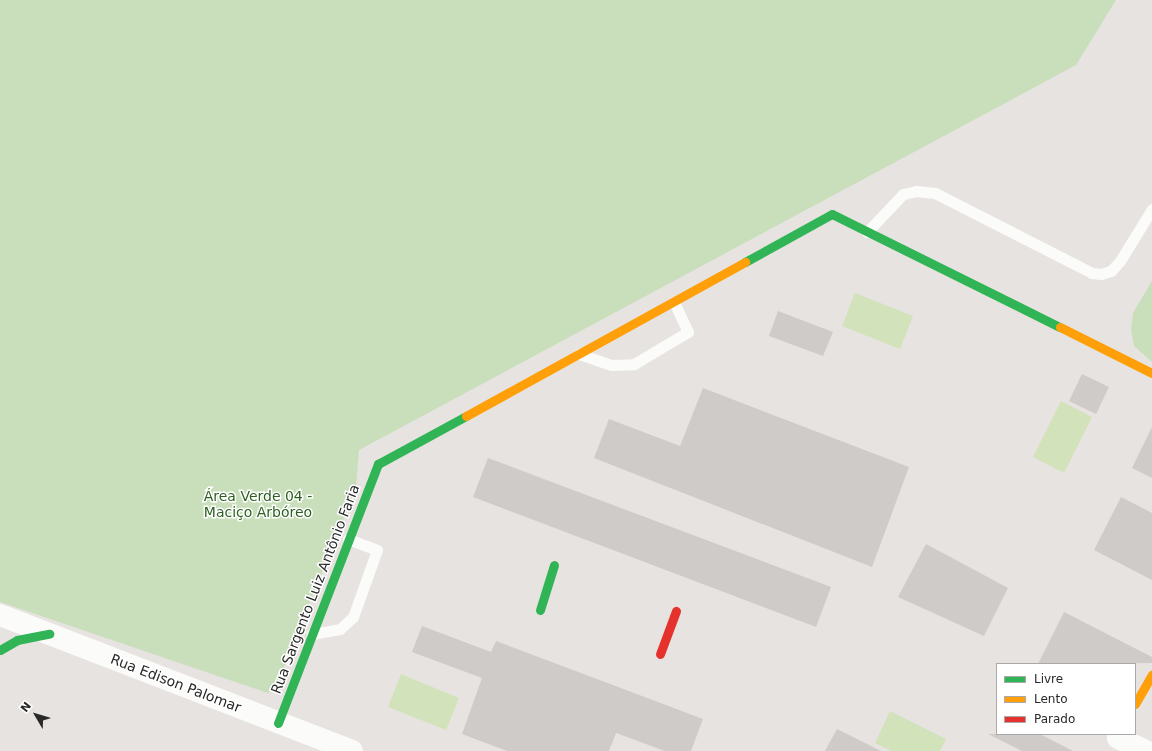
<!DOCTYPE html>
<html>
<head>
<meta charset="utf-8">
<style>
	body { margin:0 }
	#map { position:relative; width:1152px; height:751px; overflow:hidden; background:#e6e3e0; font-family:"DejaVu Sans",sans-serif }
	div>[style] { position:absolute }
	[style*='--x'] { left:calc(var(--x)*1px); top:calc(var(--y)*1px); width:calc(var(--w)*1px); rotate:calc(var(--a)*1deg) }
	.green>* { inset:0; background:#c9dfbb }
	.pitch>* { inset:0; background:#d2e2ba }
	.building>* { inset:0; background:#cecbc9 }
	.lane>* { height:11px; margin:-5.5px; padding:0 5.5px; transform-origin:5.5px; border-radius:5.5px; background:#fbfbfa }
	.street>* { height:22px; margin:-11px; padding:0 11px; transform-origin:11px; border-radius:11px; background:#fbfbfa }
	.fast>* { height:9px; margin:-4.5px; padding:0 4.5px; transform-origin:4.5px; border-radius:4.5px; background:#30b455 }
	.slow>* { height:9px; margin:-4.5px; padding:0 4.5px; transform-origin:4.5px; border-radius:4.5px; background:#ff9f0a }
	.jam>* { height:9px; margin:-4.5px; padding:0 4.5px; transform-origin:4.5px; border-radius:4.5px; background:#e5322d }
	span { translate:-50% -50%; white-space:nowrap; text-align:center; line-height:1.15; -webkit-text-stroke:3px #fff; paint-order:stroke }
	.park-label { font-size:14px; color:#2c5f20 }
	.street-label { font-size:14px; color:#292929 }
	.legend { position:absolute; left:996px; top:663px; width:140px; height:72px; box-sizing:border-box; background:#fff; border:1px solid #a9a9a9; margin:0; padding:5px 7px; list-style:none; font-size:12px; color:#292929 }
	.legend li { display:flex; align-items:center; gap:8px; height:20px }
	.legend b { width:20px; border:1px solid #a9a9a9 }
	.north { position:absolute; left:16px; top:695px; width:40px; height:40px; -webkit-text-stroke:3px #fff; paint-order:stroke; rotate:308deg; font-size:11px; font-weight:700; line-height:16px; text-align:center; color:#292929 }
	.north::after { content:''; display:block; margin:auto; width:14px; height:18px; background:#292929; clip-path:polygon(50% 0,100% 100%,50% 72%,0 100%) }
</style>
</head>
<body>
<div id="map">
	<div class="green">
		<i style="clip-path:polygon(0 0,1116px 0,1076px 65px,359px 450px,356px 488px,278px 682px,275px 689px,268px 693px,0 602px)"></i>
		<i style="clip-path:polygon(1152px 281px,1152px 362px,1134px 346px,1131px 330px,1133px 313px)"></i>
	</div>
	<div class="pitch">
		<i style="clip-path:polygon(855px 293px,913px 316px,900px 349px,842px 326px)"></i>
		<i style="clip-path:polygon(1061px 401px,1092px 417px,1064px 473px,1033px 457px)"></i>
		<i style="clip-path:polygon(401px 674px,459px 698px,446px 730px,388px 707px)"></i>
		<i style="clip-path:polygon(890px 711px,946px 739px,940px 751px,891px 751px,875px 743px)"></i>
	</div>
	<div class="building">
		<i style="clip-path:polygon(778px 311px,833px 332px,823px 356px,769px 336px)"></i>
		<i style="clip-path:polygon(1082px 374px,1109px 387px,1096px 414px,1069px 401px)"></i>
		<i style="clip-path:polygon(703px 388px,909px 467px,872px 567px,594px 458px,609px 419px,680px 446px)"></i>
		<i style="clip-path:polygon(1152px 427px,1152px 478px,1132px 468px)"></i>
		<i style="clip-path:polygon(488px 458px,831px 587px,816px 627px,473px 497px)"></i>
		<i style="clip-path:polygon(1121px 497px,1152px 513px,1152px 580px,1094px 550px)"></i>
		<i style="clip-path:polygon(926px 544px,1008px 588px,984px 636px,898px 597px)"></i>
		<i style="clip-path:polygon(1064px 612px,1152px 657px,1152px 663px,1038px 664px)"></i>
		<i style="clip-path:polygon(422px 626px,491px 652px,496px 641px,703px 719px,691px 751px,665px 751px,616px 733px,609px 751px,507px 751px,462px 734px,482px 678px,412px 652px)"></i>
		<i style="clip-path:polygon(837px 729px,881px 751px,825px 751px)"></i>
		<i style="clip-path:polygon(988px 734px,1040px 734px,1073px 751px,1022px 751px)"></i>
	</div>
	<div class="lane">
		<i style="--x:867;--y:232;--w:52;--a:-46.5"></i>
		<i style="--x:903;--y:194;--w:13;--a:-13"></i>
		<i style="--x:916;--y:191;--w:19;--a:6"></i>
		<i style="--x:935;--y:193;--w:176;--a:27"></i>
		<i style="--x:1092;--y:273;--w:9;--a:6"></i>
		<i style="--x:1101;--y:274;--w:10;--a:-17"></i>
		<i style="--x:1111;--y:271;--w:13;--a:-48"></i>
		<i style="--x:1120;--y:261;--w:61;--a:-58.4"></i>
		<i style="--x:579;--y:354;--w:34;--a:19"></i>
		<i style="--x:611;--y:365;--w:23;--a:-2"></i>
		<i style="--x:634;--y:364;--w:63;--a:-30.7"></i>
		<i style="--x:688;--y:332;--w:33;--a:-115"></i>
		<i style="--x:312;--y:634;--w:28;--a:-10"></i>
		<i style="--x:340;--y:629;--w:18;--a:-43"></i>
		<i style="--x:353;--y:617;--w:71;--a:-70.3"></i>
		<i style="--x:377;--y:550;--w:31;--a:-159"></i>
	</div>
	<div class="street">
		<i style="--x:0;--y:615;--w:377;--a:21.1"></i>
		<i style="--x:1120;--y:734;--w:4;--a:117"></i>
		<i style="--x:1118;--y:738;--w:29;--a:25"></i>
	</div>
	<div class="fast">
		<i style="--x:745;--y:262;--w:99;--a:-28.9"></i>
		<i style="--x:832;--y:214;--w:254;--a:26.4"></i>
		<i style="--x:540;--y:610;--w:47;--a:-72.7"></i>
		<i style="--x:0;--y:650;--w:20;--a:-30"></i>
		<i style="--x:17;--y:640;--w:33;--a:-11"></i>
		<i style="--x:278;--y:723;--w:278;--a:-68.9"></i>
		<i style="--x:378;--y:464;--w:100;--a:-28.6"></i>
	</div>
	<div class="slow">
		<i style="--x:1060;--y:327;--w:103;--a:26.6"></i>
		<i style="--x:466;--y:416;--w:319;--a:-28.9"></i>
		<i style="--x:1135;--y:704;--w:34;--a:-60"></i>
	</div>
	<div class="jam">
		<i style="--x:660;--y:654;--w:46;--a:-69.6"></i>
	</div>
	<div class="park-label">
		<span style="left:258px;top:504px">Área Verde 04 -<br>Maciço Arbóreo</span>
	</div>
	<div class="street-label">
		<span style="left:315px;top:589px;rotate:-69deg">Rua Sargento Luiz Antônio Faria</span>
		<span style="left:176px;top:683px;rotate:21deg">Rua Edison Palomar</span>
	</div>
	<ul class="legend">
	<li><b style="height:5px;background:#30b455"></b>Livre</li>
	<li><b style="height:5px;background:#ff9f0a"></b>Lento</li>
	<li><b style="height:5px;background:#e5322d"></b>Parado</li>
	</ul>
	<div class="north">N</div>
</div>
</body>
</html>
